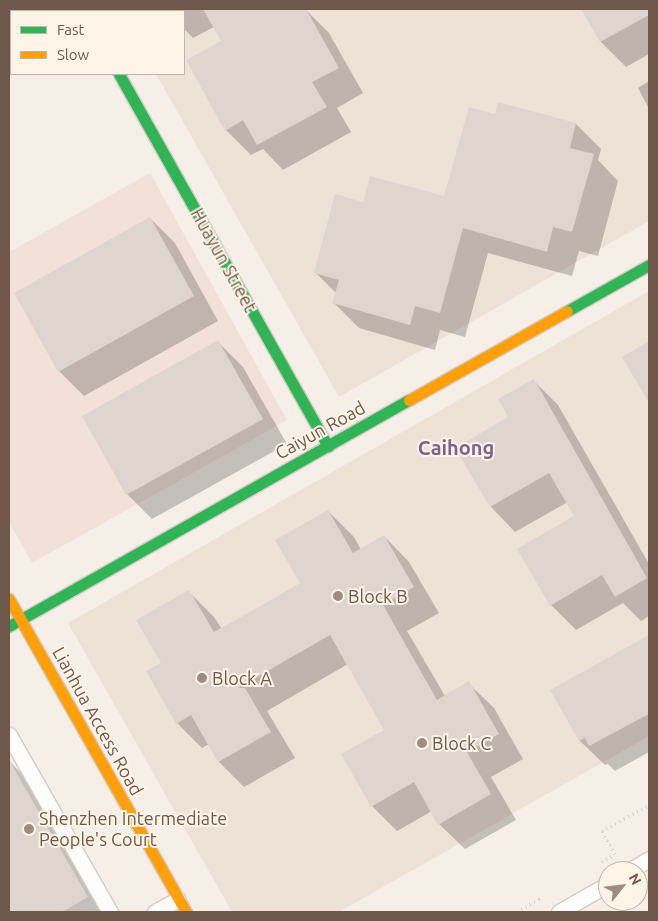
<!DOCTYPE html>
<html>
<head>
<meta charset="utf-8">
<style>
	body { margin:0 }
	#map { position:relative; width:658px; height:921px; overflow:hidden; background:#f5efe8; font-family:Ubuntu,sans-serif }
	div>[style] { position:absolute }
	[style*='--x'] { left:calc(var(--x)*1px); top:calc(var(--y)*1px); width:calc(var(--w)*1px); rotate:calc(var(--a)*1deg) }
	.residential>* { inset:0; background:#eee2d6 }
	.commercial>* { inset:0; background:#f2e1d9 }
	.shadow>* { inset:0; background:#0003 }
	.building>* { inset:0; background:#ded5ce }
	.path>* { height:3px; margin-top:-1.5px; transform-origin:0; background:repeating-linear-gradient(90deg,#d5cfca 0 1px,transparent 0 5px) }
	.roads { filter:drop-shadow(1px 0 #d3ccc5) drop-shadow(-1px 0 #d3ccc5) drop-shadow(0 1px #d3ccc5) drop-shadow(0 -1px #d3ccc5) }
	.lane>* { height:15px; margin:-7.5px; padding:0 7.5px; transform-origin:7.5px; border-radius:7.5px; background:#fefdfc }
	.street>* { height:28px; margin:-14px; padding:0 14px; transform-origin:14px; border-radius:14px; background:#fefdfc }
	.fast>* { height:11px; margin:-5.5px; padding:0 5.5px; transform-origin:5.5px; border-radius:5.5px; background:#30b455 }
	.slow>* { height:11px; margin:-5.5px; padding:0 5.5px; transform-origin:5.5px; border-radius:5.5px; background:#ff9f0a }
	.dots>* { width:14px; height:14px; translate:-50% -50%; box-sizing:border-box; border:2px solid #fdf4e8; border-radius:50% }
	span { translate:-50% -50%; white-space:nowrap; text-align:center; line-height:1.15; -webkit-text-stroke:4px #fdf4e8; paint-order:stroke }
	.street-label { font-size:18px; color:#6f574b }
	.poi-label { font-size:18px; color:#6f574b }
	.left { translate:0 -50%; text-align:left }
	.quarter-label { font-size:20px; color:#7c638c; font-weight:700 }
	.frame { position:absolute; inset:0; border:10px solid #6f574b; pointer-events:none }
	.legend { position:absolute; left:10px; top:10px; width:175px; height:65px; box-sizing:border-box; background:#fdf4e8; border:1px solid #c4b5a9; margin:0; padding:6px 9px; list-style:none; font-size:15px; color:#6f574b }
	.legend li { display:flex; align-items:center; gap:10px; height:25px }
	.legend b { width:25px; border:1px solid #c4b5a9 }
	.north { position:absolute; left:598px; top:861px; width:50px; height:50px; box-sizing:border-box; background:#fdf4e8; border:1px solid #c4b5a9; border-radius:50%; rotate:61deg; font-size:14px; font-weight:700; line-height:20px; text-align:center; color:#6f574b }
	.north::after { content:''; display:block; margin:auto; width:18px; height:22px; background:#9e8c82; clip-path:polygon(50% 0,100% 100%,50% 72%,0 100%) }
</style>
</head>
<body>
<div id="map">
	<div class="residential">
		<i style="clip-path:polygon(119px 9px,649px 9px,649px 221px,339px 397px,156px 74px,184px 74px,184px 11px,120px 11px)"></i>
		<i style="clip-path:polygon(649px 291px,649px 736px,339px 912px,232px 912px,68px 623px)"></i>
	</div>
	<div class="commercial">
		<i style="clip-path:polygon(150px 173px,287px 420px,32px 563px,9px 522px,9px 252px)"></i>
	</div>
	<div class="shadow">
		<i style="clip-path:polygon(166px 9px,268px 9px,276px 24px,305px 9px,329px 33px,363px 93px,337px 108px,351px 132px,283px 170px,263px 149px,251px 155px,226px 130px,222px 41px,214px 27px,193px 38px,184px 29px,184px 11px,167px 11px)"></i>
		<i style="clip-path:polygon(582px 9px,649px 9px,649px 54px,626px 67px,601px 42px)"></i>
		<i style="clip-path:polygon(649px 81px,649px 109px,638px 88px)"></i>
		<i style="clip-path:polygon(496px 116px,576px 124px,601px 149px,598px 160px,618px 181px,598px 256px,579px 251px,572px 276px,488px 253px,465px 337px,440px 330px,435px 350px,359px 328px,334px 303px,336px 293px,315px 272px,364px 204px,445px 198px)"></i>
		<i style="clip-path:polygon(150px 218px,175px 243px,218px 321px,84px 396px,59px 371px)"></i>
		<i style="clip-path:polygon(218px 342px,243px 367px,287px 444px,152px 519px,127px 494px,84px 417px)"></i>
		<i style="clip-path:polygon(649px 342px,649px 401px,624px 358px)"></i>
		<i style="clip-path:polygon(533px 380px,558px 405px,649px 564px,649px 616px,641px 621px,623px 603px,576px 630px,551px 605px,576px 517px,568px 502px,515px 532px,491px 507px,510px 418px)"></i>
		<i style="clip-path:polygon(328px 511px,354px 537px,361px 550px,384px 536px,409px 562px,439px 613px,407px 631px,445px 696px,468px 683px,494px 708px,523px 759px,491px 777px,516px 820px,465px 849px,439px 824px,432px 811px,397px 831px,372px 806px,386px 730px,348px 664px,267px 711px,295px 758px,244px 787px,219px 762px,209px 744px,202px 748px,177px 723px,162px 664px,189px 592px,214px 617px,222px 629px,302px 583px)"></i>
		<i style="clip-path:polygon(649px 637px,649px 752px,615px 771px,608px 764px,605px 765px,580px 741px,552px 691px)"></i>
		<i style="clip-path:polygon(9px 761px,31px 783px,106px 912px,9px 912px)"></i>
	</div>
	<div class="building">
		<i style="clip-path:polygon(203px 9px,306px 9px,339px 68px,312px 82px,327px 107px,257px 145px,243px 120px,225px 131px,186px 60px,221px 41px)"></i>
		<i style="clip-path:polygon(581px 9px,649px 9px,649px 15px,600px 42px)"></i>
		<i style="clip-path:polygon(498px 102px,576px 123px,570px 148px,594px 154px,572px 232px,553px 227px,547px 252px,463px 228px,440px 313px,415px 306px,410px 325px,332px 303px,339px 280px,314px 273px,335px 194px,363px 202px,370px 176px,444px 196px,469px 107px,495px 114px)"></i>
		<i style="clip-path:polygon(150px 217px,194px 296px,58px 372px,14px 293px)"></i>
		<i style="clip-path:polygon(218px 340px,263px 419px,126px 495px,82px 416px)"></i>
		<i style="clip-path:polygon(649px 341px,649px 403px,622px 357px)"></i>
		<i style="clip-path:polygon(534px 379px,647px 578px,615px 597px,602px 575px,550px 606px,517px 549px,574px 516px,549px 473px,490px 507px,455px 448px,508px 417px,498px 399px)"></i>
		<i style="clip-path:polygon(328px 510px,353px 553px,384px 535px,414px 587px,383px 605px,437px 700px,469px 681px,499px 734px,467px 752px,491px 794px,438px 825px,414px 782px,371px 807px,341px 754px,384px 730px,330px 635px,238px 688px,245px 688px,271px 732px,218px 762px,191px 715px,176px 724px,146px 671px,161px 663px,136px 620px,189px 590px,214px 632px,257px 608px,300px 583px,275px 540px)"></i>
		<i style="clip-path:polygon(649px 635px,649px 714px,589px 746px,585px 738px,579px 741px,550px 690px)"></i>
		<i style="clip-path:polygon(9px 760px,88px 897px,62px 912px,9px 912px)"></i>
	</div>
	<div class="path">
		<i style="--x:615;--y:854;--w:26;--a:-119"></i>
		<i style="--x:602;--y:831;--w:54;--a:-29"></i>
		<i style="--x:602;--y:862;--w:13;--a:-32"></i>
		<i style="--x:517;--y:912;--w:29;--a:-31"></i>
	</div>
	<div class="roads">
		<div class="lane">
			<i style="--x:9;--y:735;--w:204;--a:60.3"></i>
			<i style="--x:629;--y:871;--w:23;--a:-31"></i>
			<i style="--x:155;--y:912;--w:26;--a:-29"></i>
			<i style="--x:559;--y:912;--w:56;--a:-29.7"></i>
		</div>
		<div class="street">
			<i style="--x:83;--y:9;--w:3;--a:45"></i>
		</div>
		<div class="fast">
			<i style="--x:119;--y:74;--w:427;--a:60.7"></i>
			<i style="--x:567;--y:311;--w:94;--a:-29.3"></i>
			<i style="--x:9;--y:626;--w:459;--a:-29.5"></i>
		</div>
		<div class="slow">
			<i style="--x:409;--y:400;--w:181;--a:-29.4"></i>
			<i style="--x:9;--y:599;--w:360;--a:60.5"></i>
		</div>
	</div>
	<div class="dots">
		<i style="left:338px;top:596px;background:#9e8c82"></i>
		<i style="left:202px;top:678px;background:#9e8c82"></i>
		<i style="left:422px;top:743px;background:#9e8c82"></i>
		<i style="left:29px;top:829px;background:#9e8c82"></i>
	</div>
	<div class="street-label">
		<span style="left:224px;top:260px;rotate:61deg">Huayun Street</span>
		<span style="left:320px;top:430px;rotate:-29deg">Caiyun Road</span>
		<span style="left:98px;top:721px;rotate:61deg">Lianhua Access Road</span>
	</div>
	<div class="poi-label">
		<span class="left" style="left:348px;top:596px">Block B</span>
		<span class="left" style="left:212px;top:678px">Block A</span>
		<span class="left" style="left:432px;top:743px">Block C</span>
		<span class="left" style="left:39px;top:829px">Shenzhen Intermediate<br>People's Court</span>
	</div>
	<div class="quarter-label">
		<span style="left:456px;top:447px">Caihong</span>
	</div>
	<div class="frame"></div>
	<ul class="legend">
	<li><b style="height:6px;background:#30b455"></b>Fast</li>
	<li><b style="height:6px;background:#ff9f0a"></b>Slow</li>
	</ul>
	<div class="north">N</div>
</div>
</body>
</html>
